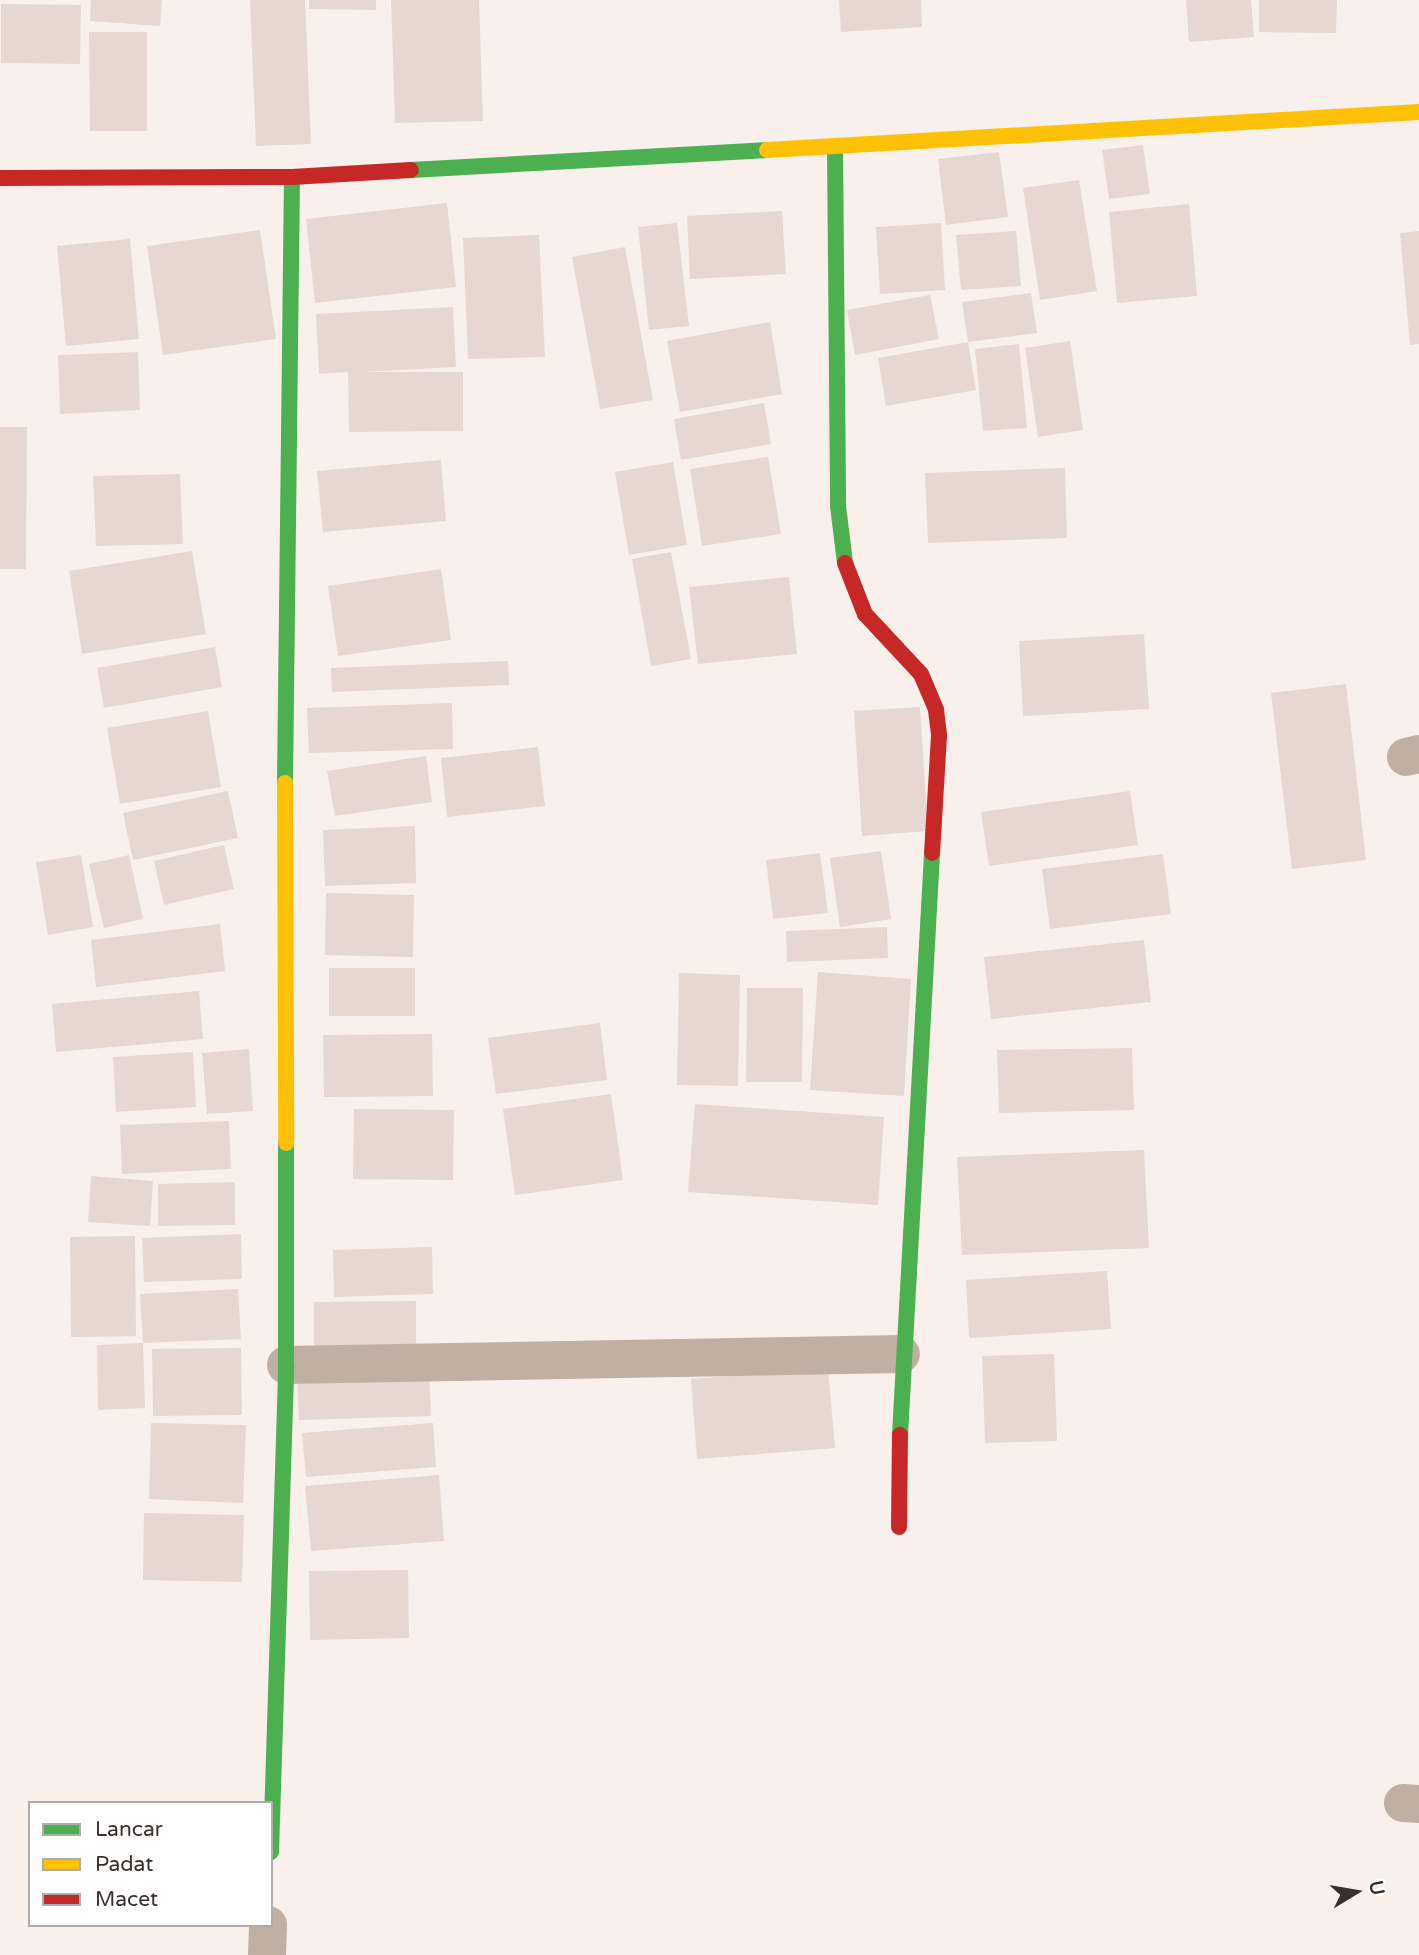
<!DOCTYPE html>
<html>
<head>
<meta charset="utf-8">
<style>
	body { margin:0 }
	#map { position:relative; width:1419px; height:1955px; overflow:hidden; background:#f9f0ec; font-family:"Varela Round",sans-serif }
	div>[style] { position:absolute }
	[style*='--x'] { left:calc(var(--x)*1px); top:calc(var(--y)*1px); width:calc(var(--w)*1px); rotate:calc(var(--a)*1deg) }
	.building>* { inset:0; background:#e6d7d1 }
	.street>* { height:38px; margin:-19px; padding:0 19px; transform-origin:19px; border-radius:19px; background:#c0b0a4 }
	.fast>* { height:16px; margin:-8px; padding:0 8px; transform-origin:8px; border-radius:8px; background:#4caf50 }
	.slow>* { height:16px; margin:-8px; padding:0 8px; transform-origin:8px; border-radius:8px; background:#ffc107 }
	.jam>* { height:16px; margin:-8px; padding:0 8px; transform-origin:8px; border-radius:8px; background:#c62828 }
	span { translate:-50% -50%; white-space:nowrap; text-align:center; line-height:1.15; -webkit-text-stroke:5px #fff; paint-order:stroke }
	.legend { position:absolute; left:28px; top:1801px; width:245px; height:126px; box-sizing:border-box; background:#fff; border:2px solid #afacab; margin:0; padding:9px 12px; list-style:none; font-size:21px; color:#38302d }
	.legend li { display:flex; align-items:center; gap:14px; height:35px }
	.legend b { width:35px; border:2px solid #afacab }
	.north { position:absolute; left:1321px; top:1857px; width:70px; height:70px; -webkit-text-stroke:5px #fff; paint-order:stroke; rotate:79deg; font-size:19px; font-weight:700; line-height:28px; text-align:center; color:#38302d }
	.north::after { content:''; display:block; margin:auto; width:24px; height:32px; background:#38302d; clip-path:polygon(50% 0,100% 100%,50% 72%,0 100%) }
</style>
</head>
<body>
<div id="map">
	<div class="building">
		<i style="clip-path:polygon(91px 0,162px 0,160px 26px,90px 21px)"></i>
		<i style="clip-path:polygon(250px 0,305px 0,311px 144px,256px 146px)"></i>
		<i style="clip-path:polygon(309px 0,376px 0,376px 10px,309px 9px)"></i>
		<i style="clip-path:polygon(391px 0,479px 0,483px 121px,395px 123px)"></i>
		<i style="clip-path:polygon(839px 0,921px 0,922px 27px,841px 32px)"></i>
		<i style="clip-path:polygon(1186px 0,1251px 0,1254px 37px,1189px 42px)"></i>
		<i style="clip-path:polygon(1259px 0,1337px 0,1336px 33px,1259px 32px)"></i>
		<i style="clip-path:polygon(1px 4px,81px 5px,80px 64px,1px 63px)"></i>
		<i style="clip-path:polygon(89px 32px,147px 32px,147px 131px,90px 131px)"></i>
		<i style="clip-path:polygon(1143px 145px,1150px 194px,1109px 199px,1102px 150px)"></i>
		<i style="clip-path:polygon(999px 152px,1008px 217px,946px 225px,938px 159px)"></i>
		<i style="clip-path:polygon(1079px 180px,1097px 291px,1040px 300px,1023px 188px)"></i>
		<i style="clip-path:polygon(447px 203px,456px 287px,315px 303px,306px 219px)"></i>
		<i style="clip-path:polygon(1189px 204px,1197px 296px,1117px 303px,1109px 212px)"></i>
		<i style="clip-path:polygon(782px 211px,786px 274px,690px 279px,687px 216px)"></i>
		<i style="clip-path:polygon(677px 223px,689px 326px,649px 330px,638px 227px)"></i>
		<i style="clip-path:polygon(941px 223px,945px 290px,880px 294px,876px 227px)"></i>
		<i style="clip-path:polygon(260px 230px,276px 339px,163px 355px,147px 246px)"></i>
		<i style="clip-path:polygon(1016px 231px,1021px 286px,961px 290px,956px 235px)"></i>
		<i style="clip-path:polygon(1419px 231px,1419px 344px,1410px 345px,1400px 233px)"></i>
		<i style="clip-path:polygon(539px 235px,545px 357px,468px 359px,463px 238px)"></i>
		<i style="clip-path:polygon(130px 239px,139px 339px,66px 346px,57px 246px)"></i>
		<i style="clip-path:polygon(625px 247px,653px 400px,600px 409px,572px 257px)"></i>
		<i style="clip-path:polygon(1031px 293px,1037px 333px,968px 342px,962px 302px)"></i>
		<i style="clip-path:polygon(930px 295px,939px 339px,855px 355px,847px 310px)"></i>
		<i style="clip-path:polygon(453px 307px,456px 367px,362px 372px,463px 372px,463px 431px,349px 432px,348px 372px,319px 374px,316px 314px)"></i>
		<i style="clip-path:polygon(770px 322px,782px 394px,680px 412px,667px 341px)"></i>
		<i style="clip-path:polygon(1070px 341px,1083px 430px,1038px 437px,1025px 348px)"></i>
		<i style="clip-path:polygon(968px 342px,976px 390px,886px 406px,878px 358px)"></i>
		<i style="clip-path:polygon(1019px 344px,1027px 428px,983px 431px,975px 349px)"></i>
		<i style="clip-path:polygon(138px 352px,140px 410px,60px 414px,58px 355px)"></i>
		<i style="clip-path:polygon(764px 403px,771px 444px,681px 460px,674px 419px)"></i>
		<i style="clip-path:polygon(0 427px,27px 427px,26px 569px,0 569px)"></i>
		<i style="clip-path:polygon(768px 457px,781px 534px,702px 546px,690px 469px)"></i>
		<i style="clip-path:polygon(441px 460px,446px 521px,323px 532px,317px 471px)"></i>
		<i style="clip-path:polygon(673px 462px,687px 545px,629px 555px,615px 472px)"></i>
		<i style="clip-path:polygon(1065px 468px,1067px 538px,928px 543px,925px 473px)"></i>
		<i style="clip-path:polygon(180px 474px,183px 544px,96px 546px,93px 476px)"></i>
		<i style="clip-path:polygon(192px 551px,206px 634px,82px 654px,69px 571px)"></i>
		<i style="clip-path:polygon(671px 552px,691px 659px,651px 666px,632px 559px)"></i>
		<i style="clip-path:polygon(441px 569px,451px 640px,338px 656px,328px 586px)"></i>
		<i style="clip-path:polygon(789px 577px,797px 654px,698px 664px,689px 587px)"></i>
		<i style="clip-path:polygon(1144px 634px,1149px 709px,1023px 716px,1019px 641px)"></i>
		<i style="clip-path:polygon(215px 647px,222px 687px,104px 708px,97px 668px)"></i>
		<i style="clip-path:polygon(508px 661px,509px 685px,332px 692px,331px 668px)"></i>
		<i style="clip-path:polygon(1346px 684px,1366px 860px,1292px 869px,1271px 693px)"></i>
		<i style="clip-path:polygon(452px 703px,453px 749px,309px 753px,307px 708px)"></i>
		<i style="clip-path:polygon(920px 707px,928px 831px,862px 836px,854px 711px)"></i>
		<i style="clip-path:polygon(208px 711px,221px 787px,120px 804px,107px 728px)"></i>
		<i style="clip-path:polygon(538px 747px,545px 806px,447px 817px,441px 758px)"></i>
		<i style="clip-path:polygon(426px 756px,432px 802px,335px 816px,327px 771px)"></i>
		<i style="clip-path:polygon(228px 791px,238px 838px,133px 860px,123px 813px)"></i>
		<i style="clip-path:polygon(1130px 791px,1138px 845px,989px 866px,981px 812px)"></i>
		<i style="clip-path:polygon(415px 826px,416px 883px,325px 886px,323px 830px)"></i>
		<i style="clip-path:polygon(224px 845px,234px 889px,164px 905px,154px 861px)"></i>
		<i style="clip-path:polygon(881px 851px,891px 919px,840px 927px,830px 858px)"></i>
		<i style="clip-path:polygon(820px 853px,828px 913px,773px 919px,766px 860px)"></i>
		<i style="clip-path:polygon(1163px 854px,1171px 914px,1050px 929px,1042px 869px)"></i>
		<i style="clip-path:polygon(81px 855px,93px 927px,48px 935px,36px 862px)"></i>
		<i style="clip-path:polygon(129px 855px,143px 919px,104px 928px,89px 864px)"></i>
		<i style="clip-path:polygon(326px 893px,414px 895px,413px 957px,325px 955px)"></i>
		<i style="clip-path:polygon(220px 924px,225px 971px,96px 987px,91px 940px)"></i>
		<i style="clip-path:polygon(887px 927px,888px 958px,787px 962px,786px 931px)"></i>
		<i style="clip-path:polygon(1144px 940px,1151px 1002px,991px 1019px,984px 957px)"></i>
		<i style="clip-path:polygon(329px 968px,415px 968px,415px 1016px,329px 1016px)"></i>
		<i style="clip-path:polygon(818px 972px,911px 979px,904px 1096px,810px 1090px)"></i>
		<i style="clip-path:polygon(679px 973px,740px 975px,738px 1086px,677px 1085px)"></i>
		<i style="clip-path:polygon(747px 988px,803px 988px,802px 1082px,746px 1082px)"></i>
		<i style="clip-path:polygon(199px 991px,203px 1039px,56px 1052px,52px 1004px)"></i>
		<i style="clip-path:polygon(600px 1023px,607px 1080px,496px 1094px,488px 1038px)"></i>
		<i style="clip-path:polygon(432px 1034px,433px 1096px,324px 1097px,323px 1035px)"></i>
		<i style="clip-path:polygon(1132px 1048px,1134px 1110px,999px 1113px,997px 1050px)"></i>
		<i style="clip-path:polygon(249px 1049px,253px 1111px,207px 1114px,202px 1053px)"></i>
		<i style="clip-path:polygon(193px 1052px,196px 1107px,116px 1112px,113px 1057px)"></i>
		<i style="clip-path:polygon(611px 1094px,623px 1180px,515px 1195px,503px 1109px)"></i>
		<i style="clip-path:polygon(695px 1104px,884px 1117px,878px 1205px,688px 1192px)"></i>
		<i style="clip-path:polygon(354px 1109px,454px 1110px,453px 1180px,353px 1179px)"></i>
		<i style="clip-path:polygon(229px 1121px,231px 1169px,122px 1174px,120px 1125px)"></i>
		<i style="clip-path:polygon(1144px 1150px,1149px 1248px,962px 1255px,957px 1157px)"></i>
		<i style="clip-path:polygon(91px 1176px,153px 1181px,150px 1226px,88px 1222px)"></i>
		<i style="clip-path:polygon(235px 1182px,235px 1225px,158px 1226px,158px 1184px)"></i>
		<i style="clip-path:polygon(241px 1234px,242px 1279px,144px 1282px,142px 1238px)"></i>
		<i style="clip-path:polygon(135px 1236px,136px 1336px,71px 1337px,70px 1237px)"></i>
		<i style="clip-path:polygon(432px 1247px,433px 1294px,334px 1297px,333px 1250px)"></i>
		<i style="clip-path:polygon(1107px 1271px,1111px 1329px,969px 1338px,966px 1280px)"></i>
		<i style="clip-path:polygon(238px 1289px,241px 1339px,143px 1343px,140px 1294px)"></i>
		<i style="clip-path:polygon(416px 1301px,416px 1362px,314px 1363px,314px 1302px)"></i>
		<i style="clip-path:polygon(143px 1343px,145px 1408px,98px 1410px,97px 1345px)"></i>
		<i style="clip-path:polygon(241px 1348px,242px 1415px,153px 1416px,152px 1349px)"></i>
		<i style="clip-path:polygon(1054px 1354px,1057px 1441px,985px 1443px,982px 1356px)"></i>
		<i style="clip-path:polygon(429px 1366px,431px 1416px,299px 1420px,297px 1370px)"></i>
		<i style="clip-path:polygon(828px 1368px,835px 1448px,697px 1459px,691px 1379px)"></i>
		<i style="clip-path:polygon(151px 1423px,246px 1425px,243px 1503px,149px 1499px)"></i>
		<i style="clip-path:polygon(433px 1423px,436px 1467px,306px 1477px,302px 1433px)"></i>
		<i style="clip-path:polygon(439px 1475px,444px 1541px,311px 1551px,305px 1486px)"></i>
		<i style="clip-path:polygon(144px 1513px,244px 1515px,242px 1582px,143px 1580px)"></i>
		<i style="clip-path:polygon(408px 1570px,409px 1638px,310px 1640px,309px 1571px)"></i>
	</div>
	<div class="street">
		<i style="--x:1406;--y:757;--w:13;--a:-13"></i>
		<i style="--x:286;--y:1365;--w:615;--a:-1.02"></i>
		<i style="--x:1403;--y:1803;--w:16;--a:4"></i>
		<i style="--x:267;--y:1955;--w:30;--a:-88"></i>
	</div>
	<div class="fast">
		<i style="--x:835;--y:148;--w:358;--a:89.5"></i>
		<i style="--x:838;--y:506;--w:57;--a:83"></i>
		<i style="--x:411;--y:170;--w:357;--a:-3.2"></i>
		<i style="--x:285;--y:783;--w:606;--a:-89.34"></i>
		<i style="--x:900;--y:1435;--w:583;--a:-86.85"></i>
		<i style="--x:271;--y:1852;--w:487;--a:-88.2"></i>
		<i style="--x:286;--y:1365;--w:222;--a:-90"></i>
	</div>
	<div class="slow">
		<i style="--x:767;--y:150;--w:653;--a:-3.34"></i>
		<i style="--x:285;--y:783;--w:360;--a:89.8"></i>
	</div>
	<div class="jam">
		<i style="--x:0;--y:178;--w:292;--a:-0.2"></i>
		<i style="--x:292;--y:177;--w:119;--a:-3.4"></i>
		<i style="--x:845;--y:563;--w:55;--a:68.6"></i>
		<i style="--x:865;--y:614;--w:82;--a:47"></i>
		<i style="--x:921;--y:674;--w:39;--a:67"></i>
		<i style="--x:936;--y:710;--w:26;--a:83"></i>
		<i style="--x:939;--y:736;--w:117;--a:93.4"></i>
		<i style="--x:899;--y:1527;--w:92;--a:-89.4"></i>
	</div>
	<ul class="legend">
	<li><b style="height:9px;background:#4caf50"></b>Lancar</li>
	<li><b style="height:9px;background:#ffc107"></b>Padat</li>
	<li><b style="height:9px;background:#c62828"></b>Macet</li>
	</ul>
	<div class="north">U</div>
</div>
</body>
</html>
